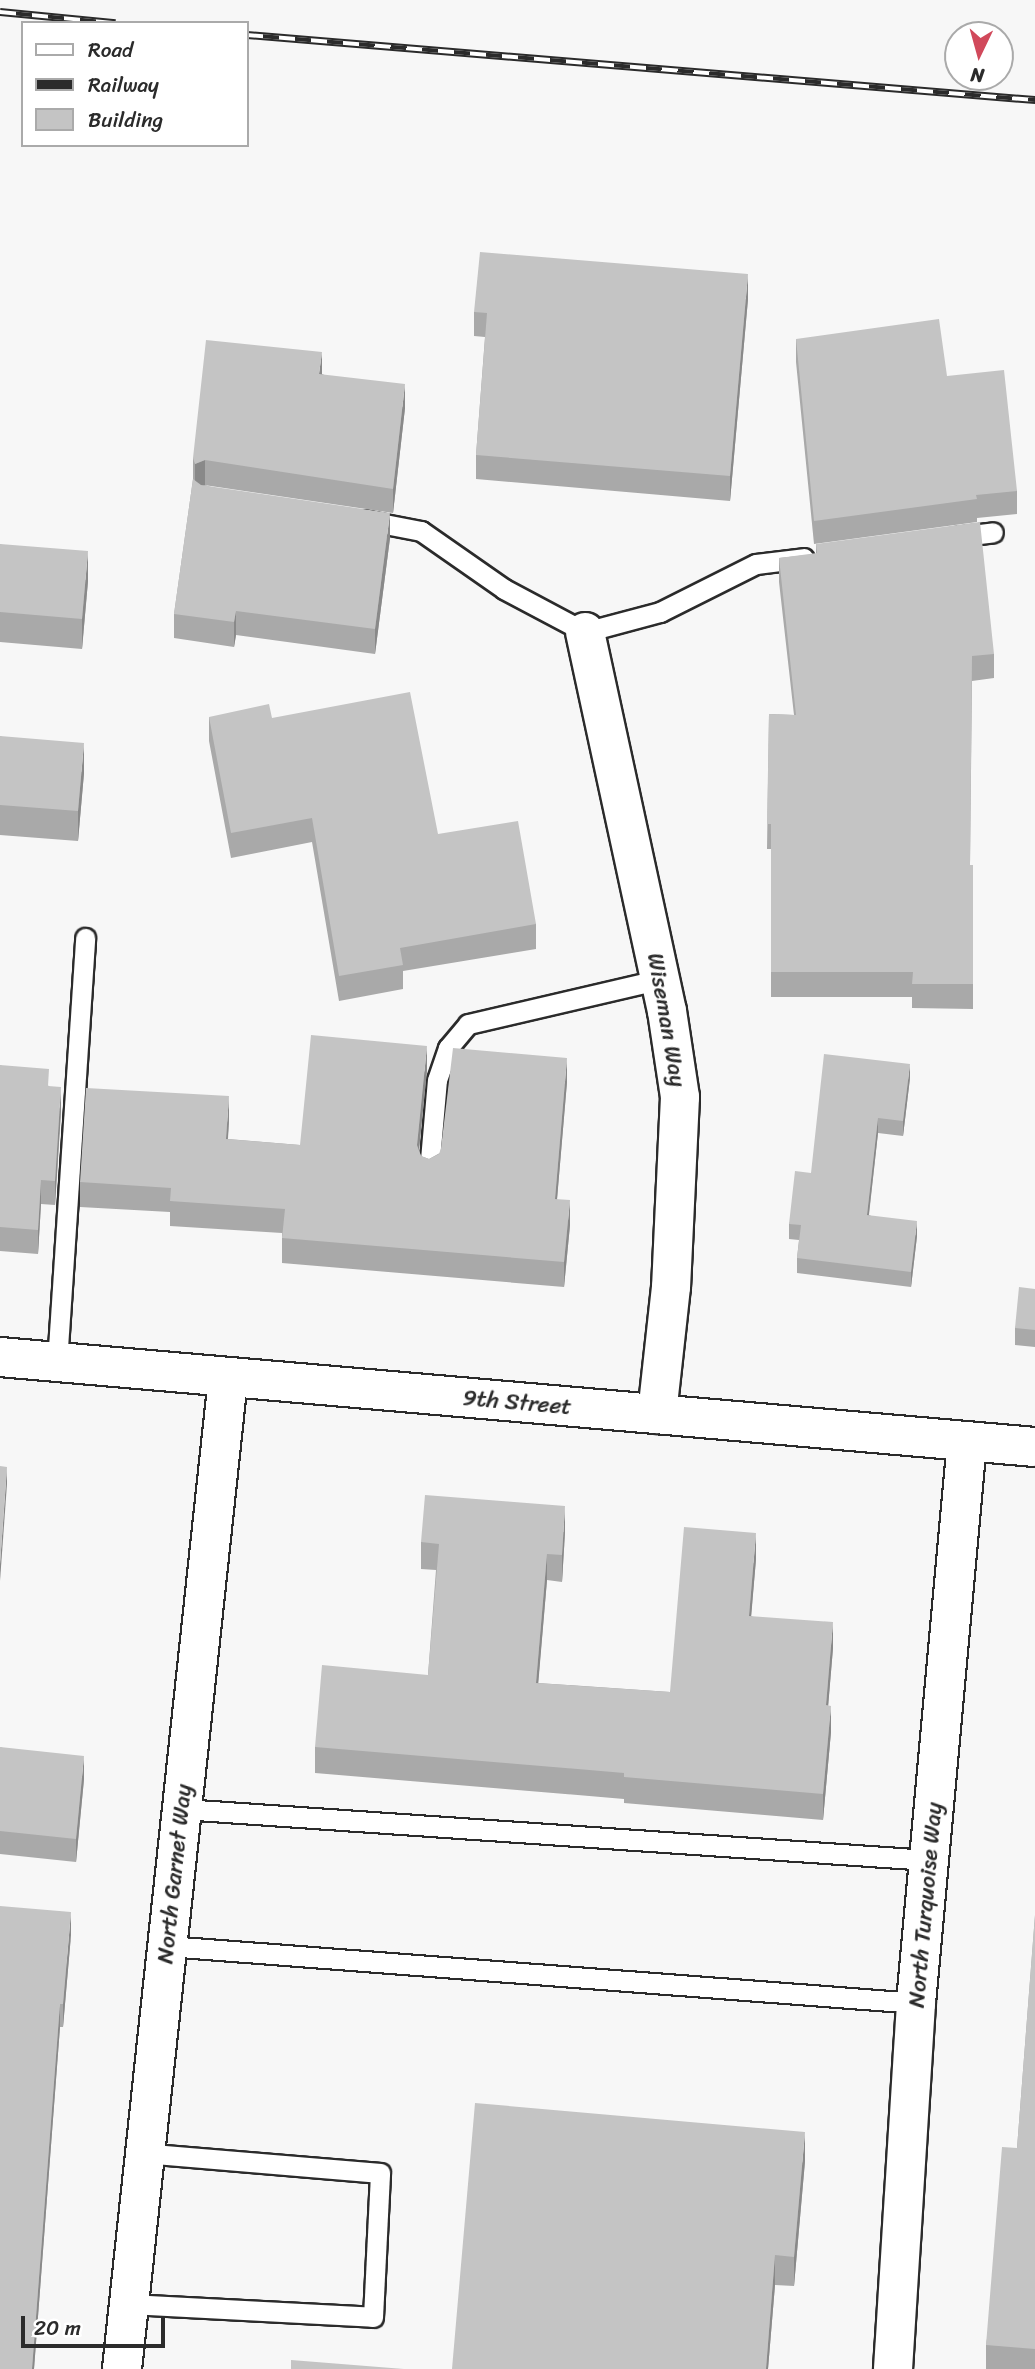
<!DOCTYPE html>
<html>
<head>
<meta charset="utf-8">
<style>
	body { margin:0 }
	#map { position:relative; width:1035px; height:2369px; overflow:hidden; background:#f7f7f7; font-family:Sriracha,sans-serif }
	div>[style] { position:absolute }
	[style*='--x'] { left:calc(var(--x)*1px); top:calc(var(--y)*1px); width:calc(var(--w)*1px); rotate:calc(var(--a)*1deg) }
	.roads { filter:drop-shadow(2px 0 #2b2b2b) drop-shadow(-2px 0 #2b2b2b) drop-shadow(0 2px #2b2b2b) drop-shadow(0 -2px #2b2b2b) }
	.lane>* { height:19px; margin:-9.5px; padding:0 9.5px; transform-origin:9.5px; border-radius:9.5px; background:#fff }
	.street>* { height:38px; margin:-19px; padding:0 19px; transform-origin:19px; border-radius:19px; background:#fff }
	.secondary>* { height:38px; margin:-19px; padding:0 19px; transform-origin:19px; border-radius:19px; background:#fff }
	.rail>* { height:8px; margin-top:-4px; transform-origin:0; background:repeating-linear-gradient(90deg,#fff 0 16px,#2b2b2b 0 32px); box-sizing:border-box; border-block:2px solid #2b2b2b }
	.wall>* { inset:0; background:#a9a9a9 }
	.shaded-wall>* { inset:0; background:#898989 }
	.building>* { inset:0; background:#c4c4c4 }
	span { translate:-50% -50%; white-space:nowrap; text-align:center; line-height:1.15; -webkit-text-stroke:7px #fff; paint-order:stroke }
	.street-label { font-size:23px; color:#2b2b2b }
	.legend { position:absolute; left:21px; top:21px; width:228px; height:126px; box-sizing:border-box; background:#fff; border:2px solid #aaa; margin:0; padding:9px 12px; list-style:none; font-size:21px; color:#2b2b2b }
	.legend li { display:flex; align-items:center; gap:14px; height:35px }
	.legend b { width:35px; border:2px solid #aaa }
	.north { position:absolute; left:944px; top:21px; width:70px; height:70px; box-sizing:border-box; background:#fff; border:2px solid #aaa; border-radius:50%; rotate:185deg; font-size:19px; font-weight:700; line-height:28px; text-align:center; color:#2b2b2b }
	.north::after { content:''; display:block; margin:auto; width:24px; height:32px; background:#d1495b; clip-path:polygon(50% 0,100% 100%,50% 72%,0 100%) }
	.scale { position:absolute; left:21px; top:2316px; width:144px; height:32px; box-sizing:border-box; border:4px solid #2b2b2b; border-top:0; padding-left:9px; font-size:21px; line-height:24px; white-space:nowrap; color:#2b2b2b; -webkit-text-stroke:5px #fff; paint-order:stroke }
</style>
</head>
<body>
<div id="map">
	<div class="roads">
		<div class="lane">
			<i style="--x:364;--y:520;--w:58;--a:10.9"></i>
			<i style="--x:421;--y:531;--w:101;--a:34.9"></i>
			<i style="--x:504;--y:589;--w:92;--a:28"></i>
			<i style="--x:585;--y:632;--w:78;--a:-14.9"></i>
			<i style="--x:660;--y:612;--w:107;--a:-26.6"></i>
			<i style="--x:756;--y:564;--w:48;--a:-7.1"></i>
			<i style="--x:955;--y:537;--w:38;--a:-7"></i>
			<i style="--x:429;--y:1171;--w:91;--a:-85"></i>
			<i style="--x:437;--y:1080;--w:34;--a:-71"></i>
			<i style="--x:448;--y:1048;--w:31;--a:-50"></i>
			<i style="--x:468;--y:1024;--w:198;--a:-13.1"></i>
			<i style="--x:57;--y:1363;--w:426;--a:-86.2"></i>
			<i style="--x:182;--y:1809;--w:749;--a:3.91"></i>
			<i style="--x:167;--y:1946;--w:751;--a:4.35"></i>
			<i style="--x:129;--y:2304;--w:244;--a:3"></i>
			<i style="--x:373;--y:2317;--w:144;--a:-87.2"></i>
			<i style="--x:380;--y:2173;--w:237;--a:-175.2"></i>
		</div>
		<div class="street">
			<i style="--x:585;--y:632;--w:388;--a:77.8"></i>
			<i style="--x:667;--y:1011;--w:87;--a:81.4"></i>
			<i style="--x:680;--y:1097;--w:190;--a:92.7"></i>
			<i style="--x:671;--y:1287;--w:128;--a:96.3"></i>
			<i style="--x:122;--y:2369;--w:996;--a:-83.89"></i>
			<i style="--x:893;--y:2369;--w:367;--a:-86.4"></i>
			<i style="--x:916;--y:2003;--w:564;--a:-84.81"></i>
		</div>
		<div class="secondary">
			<i style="--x:0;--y:1357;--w:1039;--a:4.97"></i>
		</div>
	</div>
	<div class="rail">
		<i style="--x:0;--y:12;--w:116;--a:5.5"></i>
		<i style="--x:247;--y:35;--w:791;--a:4.72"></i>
	</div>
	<div class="wall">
		<i style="clip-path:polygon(748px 299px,730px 501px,476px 479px,476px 455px,485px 337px,474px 336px,474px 312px)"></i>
		<i style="clip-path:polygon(796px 339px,947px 376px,1017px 491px,1017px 514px,977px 518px,977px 522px,814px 544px,796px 362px)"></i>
		<i style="clip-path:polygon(322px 374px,405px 408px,393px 513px,204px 485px,390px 538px,375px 654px,236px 635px,234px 647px,174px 638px,174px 614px,193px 479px,193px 458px)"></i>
		<i style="clip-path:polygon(0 544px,88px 581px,82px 649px,0 642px)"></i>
		<i style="clip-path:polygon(816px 544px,994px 654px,994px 678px,972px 681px,970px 865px,973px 865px,973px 1009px,912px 1008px,912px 997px,771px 997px,771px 849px,767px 849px,769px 714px,794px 715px,779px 582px,779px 558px,816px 554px)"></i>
		<i style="clip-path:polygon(209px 717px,272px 718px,438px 834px,536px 924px,536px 949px,403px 971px,403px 989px,339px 1001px,312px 842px,231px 858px,209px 741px)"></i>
		<i style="clip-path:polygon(0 736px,84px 773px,78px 841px,0 835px)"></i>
		<i style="clip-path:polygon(0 1065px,49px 1086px,61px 1111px,55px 1205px,41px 1204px,38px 1254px,0 1251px)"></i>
		<i style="clip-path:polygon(427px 1070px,419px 1150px,421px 1156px,429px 1159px,567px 1082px,557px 1199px,570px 1225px,564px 1287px,282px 1263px,282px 1233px,170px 1226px,170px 1212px,80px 1207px,80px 1182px,229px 1121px,228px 1139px,300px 1145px)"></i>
		<i style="clip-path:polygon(910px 1078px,903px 1136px,878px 1133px,869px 1215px,917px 1236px,911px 1287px,797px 1273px,797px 1258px,799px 1240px,789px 1239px,789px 1224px,811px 1173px)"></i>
		<i style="clip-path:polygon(1035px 1289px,1035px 1347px,1015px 1345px,1015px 1328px)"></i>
		<i style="clip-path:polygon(565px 1532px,562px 1582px,547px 1580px,538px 1683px,670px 1692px,756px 1559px,751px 1616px,833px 1648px,828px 1706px,831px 1732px,823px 1820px,624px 1803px,624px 1799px,315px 1773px,315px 1747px,428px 1675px,436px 1570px,421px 1569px,421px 1542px)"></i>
		<i style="clip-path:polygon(0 1747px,84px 1779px,76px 1862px,0 1854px)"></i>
		<i style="clip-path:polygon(1035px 1915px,1035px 2369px,986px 2369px,986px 2345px,1017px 2148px)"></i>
		<i style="clip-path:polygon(71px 1935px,63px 2027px,60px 2027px,34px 2369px,0 2369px)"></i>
		<i style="clip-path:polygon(805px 2161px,794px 2286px,775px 2285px,768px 2369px,452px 2369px)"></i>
	</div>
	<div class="shaded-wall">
		<i style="clip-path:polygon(748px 274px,748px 299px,730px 501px,730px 476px)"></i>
		<i style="clip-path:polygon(322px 352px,322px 377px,319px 374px)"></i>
		<i style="clip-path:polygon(405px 384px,405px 408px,393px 513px,393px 489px)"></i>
		<i style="clip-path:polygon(205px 460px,205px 485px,195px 488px,195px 464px)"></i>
		<i style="clip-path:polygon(390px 513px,390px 538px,375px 654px,375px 629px)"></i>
		<i style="clip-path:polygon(88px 551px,88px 581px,82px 649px,82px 619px)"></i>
		<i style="clip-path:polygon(236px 611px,236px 635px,234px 647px,234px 622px)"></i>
		<i style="clip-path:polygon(84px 743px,84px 773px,78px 841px,78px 811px)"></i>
		<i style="clip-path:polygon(427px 1046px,427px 1070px,417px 1170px,417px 1145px)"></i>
		<i style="clip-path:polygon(567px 1058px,567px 1082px,555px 1223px,555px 1199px)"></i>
		<i style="clip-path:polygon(910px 1064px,910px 1078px,903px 1136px,903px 1121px)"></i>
		<i style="clip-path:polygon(61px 1087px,61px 1111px,55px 1205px,55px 1181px)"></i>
		<i style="clip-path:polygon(229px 1096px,229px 1121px,226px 1163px,226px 1139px)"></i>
		<i style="clip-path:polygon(878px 1118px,878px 1133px,867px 1230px,867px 1215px)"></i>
		<i style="clip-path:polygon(41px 1180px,41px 1204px,38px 1254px,38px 1230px)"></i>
		<i style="clip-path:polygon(570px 1200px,570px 1225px,564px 1287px,564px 1262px)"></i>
		<i style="clip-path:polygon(917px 1221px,917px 1236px,911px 1287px,911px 1272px)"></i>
		<i style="clip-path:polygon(7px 1467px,7px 1484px,0 1581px,0 1564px)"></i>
		<i style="clip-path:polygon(565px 1506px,565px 1532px,562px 1582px,562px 1555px)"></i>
		<i style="clip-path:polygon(756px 1533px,756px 1559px,749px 1642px,749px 1616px)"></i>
		<i style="clip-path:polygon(547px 1554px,547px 1580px,536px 1710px,536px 1683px)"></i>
		<i style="clip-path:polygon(833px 1622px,833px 1648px,826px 1732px,826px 1705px)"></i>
		<i style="clip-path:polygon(831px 1706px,831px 1732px,823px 1820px,823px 1794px)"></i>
		<i style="clip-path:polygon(84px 1756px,84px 1779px,76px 1862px,76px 1839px)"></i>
		<i style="clip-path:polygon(71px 1912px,71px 1935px,63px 2027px,63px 2004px)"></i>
		<i style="clip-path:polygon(60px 2004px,60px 2027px,34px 2369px,32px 2369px)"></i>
		<i style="clip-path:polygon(805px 2132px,805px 2161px,794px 2286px,794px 2257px)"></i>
		<i style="clip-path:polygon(775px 2255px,775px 2285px,768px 2369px,766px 2369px)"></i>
	</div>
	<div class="building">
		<i style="clip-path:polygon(480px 252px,748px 274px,730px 476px,476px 455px,487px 313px,474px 312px)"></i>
		<i style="clip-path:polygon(939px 319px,947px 376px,1004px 370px,1017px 491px,976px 495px,977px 499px,814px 521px,796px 339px)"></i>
		<i style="clip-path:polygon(206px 340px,322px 352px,319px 374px,405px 384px,393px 489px,205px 460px,195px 464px,193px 458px)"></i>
		<i style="clip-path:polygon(193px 479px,201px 485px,390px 513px,375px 629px,236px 611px,234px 622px,174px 614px)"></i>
		<i style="clip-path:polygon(980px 522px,994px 654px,972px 656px,970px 865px,973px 865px,973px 984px,912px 984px,913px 972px,771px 972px,771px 824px,767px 824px,769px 714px,796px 715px,779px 558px,817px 553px,816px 544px)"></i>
		<i style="clip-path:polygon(0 544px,88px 551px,82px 619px,0 612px)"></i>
		<i style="clip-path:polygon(410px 692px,438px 834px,518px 821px,536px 924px,400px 948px,403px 965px,339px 976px,312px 818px,231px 833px,209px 717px,269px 704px,272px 718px)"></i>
		<i style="clip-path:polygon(0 736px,84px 743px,78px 811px,0 805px)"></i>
		<i style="clip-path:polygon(311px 1035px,427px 1046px,417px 1145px,421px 1156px,429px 1159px,439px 1154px,441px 1148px,453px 1048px,567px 1058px,555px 1199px,570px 1200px,564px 1262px,282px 1238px,285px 1209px,170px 1201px,171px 1188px,80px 1182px,86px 1088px,229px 1096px,226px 1139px,300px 1145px)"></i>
		<i style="clip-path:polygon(824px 1054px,910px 1064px,903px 1121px,878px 1118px,867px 1215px,917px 1221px,911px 1272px,797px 1258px,801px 1225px,789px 1224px,795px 1171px,811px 1173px)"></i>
		<i style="clip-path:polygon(0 1065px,49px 1069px,48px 1086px,61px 1087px,55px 1181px,41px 1180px,38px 1230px,0 1227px)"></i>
		<i style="clip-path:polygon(1019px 1287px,1035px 1289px,1035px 1330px,1015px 1328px)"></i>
		<i style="clip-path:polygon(0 1466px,7px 1467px,0 1564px)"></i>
		<i style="clip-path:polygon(425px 1495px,565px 1506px,562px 1555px,547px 1554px,536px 1683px,670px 1692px,684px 1527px,756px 1533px,749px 1616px,833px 1622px,826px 1705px,831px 1706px,823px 1794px,624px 1777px,624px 1773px,315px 1747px,322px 1665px,428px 1675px,439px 1544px,421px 1542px)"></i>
		<i style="clip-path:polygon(0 1747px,84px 1756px,76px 1839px,0 1831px)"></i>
		<i style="clip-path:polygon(0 1906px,71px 1912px,63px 2004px,60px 2004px,32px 2369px,0 2369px)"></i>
		<i style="clip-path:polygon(1035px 1915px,1035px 2349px,986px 2345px,1002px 2147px,1017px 2148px)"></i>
		<i style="clip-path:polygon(475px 2103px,805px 2132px,794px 2257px,775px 2255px,766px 2369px,452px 2369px)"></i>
		<i style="clip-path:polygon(291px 2360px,404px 2369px,291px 2369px)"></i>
	</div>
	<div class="street-label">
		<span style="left:666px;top:1020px;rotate:80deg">Wiseman Way</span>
		<span style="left:517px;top:1403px;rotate:5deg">9th Street</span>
		<span style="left:175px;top:1874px;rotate:-84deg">North Garnet Way</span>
		<span style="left:926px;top:1905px;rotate:-85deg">North Turquoise Way</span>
	</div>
	<ul class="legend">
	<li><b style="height:9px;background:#fff"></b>Road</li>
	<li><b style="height:9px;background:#2b2b2b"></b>Railway</li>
	<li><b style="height:19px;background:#c4c4c4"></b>Building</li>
	</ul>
	<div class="north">N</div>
	<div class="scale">20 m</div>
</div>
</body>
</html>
